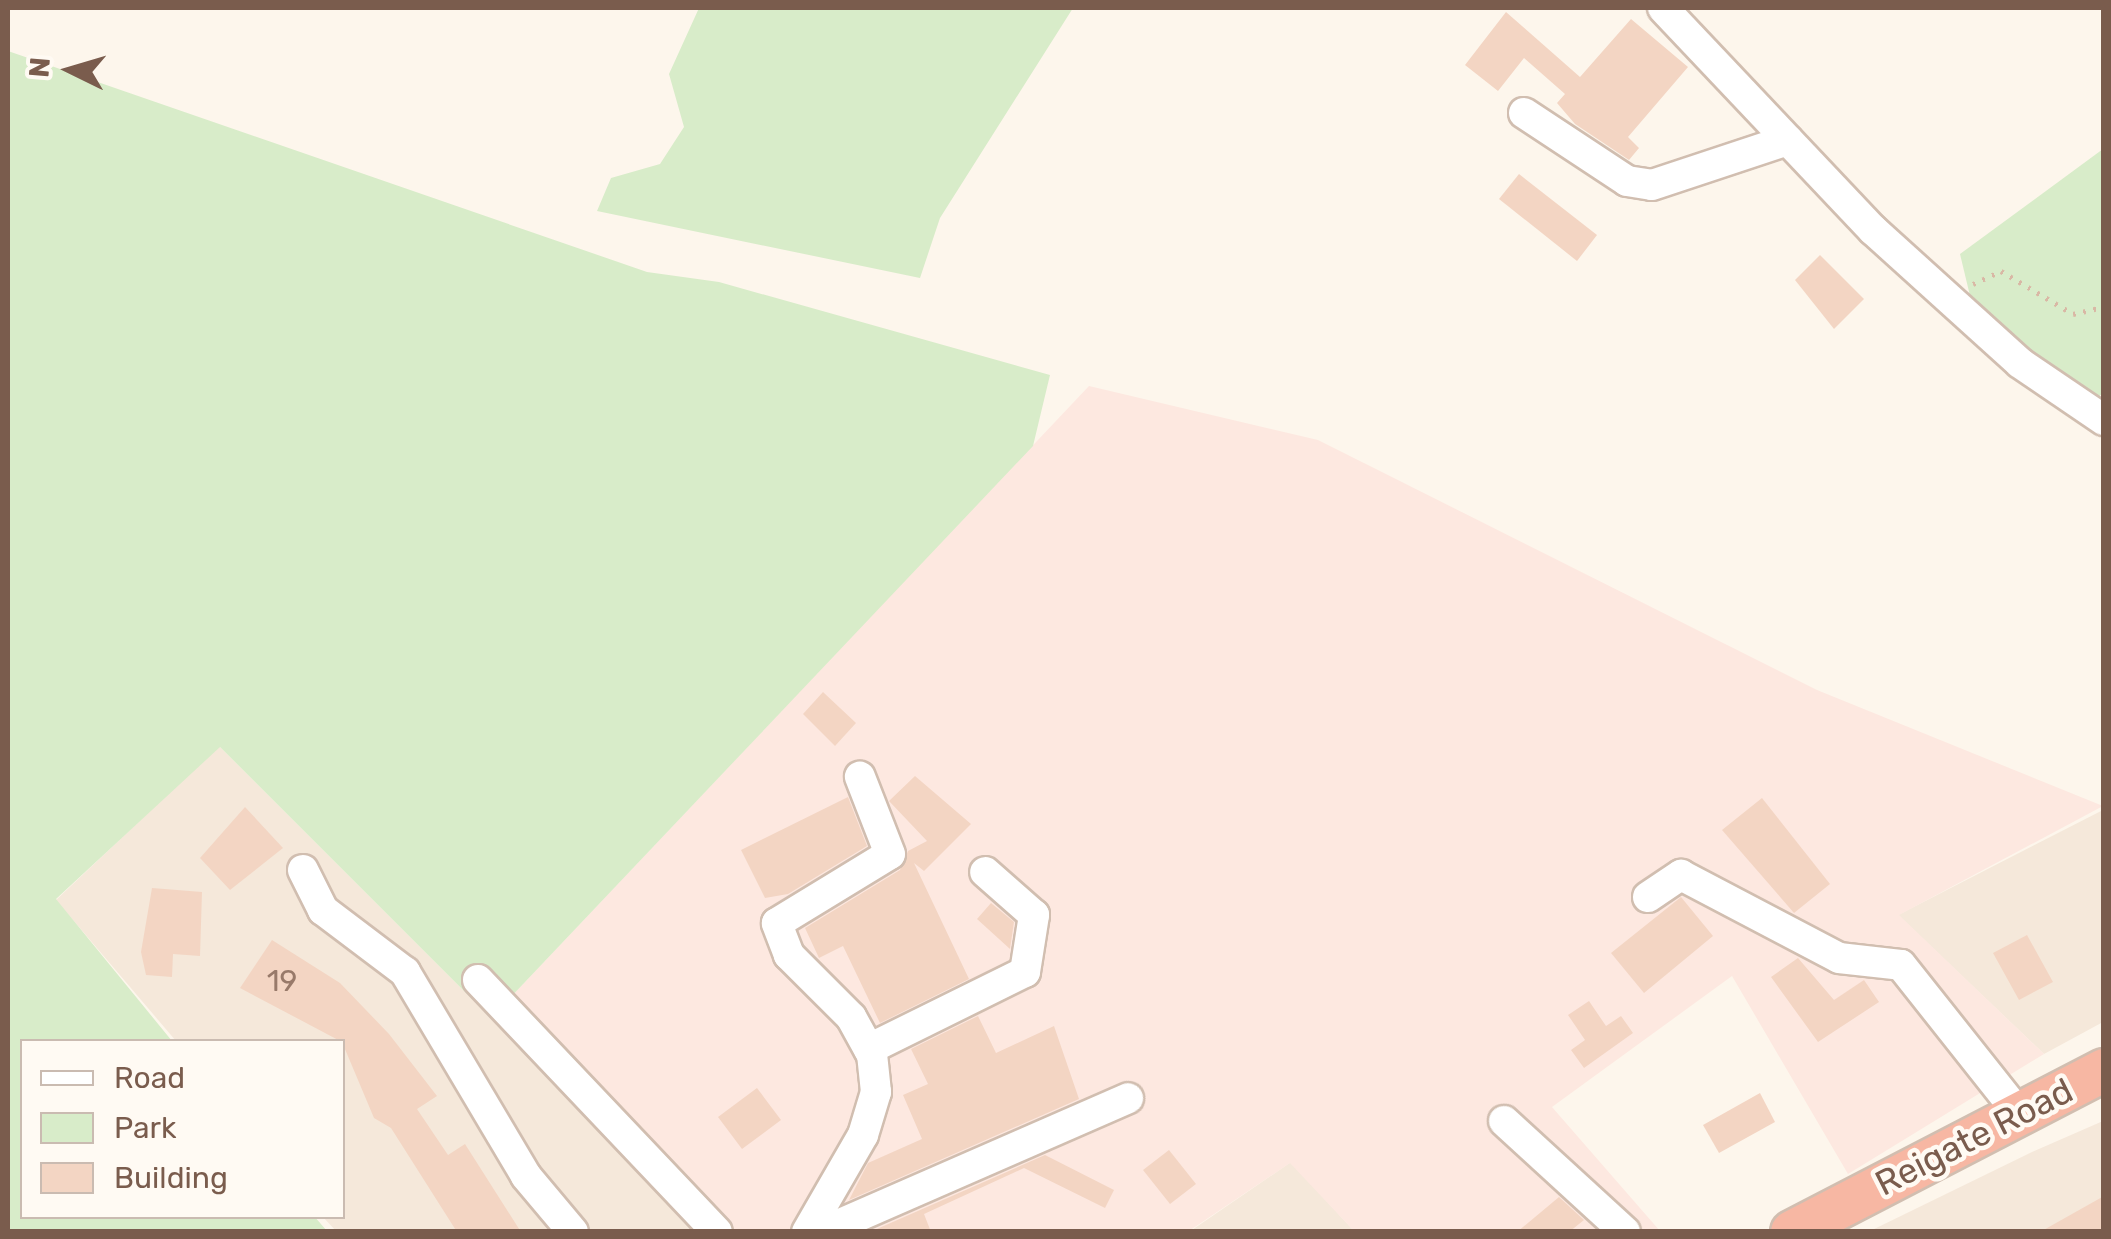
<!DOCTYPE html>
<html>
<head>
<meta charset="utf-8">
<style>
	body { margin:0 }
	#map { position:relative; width:2111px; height:1239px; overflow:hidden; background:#fdf6ec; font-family:Rubik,sans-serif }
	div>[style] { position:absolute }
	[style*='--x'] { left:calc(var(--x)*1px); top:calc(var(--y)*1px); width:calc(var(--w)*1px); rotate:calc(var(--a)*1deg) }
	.residential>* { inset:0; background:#f5e8da }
	.commercial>* { inset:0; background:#fde8e0 }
	.green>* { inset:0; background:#d8ecc9 }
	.building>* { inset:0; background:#f3d5c3 }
	.path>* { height:5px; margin-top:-2.5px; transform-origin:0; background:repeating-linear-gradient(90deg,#d9b8a5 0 2.5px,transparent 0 10.5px) }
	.roads { filter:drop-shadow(2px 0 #d1beb0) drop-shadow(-2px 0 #d1beb0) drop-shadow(0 2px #d1beb0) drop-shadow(0 -2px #d1beb0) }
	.minor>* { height:30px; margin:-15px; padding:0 15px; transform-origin:15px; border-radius:15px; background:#fff }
	.highway>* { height:42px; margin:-21px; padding:0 21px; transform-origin:21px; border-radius:21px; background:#f7b7a3 }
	span { translate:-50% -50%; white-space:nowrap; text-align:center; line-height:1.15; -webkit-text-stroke:9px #fffaf3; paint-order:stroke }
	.number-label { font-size:30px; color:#987a6a }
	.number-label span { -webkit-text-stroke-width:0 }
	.street-label { font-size:35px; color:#7a5c4d }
	.frame { position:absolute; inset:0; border:10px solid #7a5c4d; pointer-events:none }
	.legend { position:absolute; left:20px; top:1039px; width:325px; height:180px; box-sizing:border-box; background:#fffaf3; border:2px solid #cabbb1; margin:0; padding:12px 18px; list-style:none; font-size:30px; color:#7a5c4d }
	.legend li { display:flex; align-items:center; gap:20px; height:50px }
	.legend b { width:50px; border:2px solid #cabbb1 }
	.north { position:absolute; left:20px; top:20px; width:100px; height:100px; -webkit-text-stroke:8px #fffaf3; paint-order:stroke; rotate:275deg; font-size:28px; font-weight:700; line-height:40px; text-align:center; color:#7a5c4d }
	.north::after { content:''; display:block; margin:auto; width:35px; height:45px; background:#7a5c4d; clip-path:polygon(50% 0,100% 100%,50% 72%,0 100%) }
</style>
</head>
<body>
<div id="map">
	<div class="residential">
		<i style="clip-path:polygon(219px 746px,491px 1018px,717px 1231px,336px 1231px,323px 1217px,342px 1216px,342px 1042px,176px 1041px,56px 900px)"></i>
		<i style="clip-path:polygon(2103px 810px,2103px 1022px,2044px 1054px,1898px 915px)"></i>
		<i style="clip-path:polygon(2103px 1121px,2103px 1231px,1868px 1232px,2032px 1152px)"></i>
		<i style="clip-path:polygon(1291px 1162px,1354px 1231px,1189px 1232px)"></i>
	</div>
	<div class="commercial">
		<i style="clip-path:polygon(1089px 386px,1318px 440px,1817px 690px,2103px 806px,1899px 915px,2044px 1054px,1848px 1174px,1732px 976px,1552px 1107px,1660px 1231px,1354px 1231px,1290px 1163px,1189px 1231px,717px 1231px,491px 1018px)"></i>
	</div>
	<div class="green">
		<i style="clip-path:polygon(699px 8px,1073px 8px,940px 218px,920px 278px,597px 211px,611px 178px,660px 164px,684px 127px,669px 74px)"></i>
		<i style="clip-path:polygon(8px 51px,647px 272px,719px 282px,1050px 375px,1033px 446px,491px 1018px,220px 747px,56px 899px,172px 1041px,22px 1042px,22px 1216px,314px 1216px,327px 1231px,8px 1232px)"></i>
		<i style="clip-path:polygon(2103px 149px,2103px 393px,2093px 401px,1971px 300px,1960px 254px)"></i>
	</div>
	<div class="building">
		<i style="clip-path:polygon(1506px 12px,1580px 77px,1631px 19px,1688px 67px,1628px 137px,1639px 148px,1629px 160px,1575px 124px,1557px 103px,1565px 94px,1524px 58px,1498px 91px,1465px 65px)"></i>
		<i style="clip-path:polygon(1519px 174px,1597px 235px,1577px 261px,1499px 199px)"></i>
		<i style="clip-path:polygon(1820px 255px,1864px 299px,1834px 329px,1795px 280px)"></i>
		<i style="clip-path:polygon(823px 692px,856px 723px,835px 746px,803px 714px)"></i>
		<i style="clip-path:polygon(915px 776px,971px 824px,924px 871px,914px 863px,969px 979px,880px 1023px,843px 946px,819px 958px,805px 928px,900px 870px,908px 851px,927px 841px,889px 801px)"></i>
		<i style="clip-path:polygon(848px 797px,867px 846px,788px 894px,765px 898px,741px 850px)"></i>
		<i style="clip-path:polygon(1762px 798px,1830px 884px,1794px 913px,1722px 830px)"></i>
		<i style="clip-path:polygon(245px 807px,283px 848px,230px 890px,200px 858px)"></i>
		<i style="clip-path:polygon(152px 888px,202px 892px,200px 956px,173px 954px,172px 977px,146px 975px,141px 952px)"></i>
		<i style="clip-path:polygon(1681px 897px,1713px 936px,1644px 993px,1611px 953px)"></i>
		<i style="clip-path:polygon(991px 903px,1014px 922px,1010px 949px,977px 919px)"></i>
		<i style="clip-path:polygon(2027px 935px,2053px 982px,2019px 1000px,1993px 953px)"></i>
		<i style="clip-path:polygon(272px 940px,340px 983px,389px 1034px,437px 1096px,417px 1109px,448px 1155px,465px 1144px,521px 1232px,457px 1232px,391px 1128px,374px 1118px,342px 1042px,240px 988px)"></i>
		<i style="clip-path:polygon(1798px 958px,1834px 1000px,1864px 980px,1879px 1002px,1818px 1042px,1771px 977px)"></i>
		<i style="clip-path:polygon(1589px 1001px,1606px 1026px,1621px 1016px,1633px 1033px,1584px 1068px,1571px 1050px,1585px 1040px,1568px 1015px)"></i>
		<i style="clip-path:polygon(978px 1016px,996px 1053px,1054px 1026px,1079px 1099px,849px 1200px,868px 1163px,922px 1139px,903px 1095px,928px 1084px,911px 1049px)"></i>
		<i style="clip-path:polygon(757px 1088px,781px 1120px,742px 1149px,718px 1117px)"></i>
		<i style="clip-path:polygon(1760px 1093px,1775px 1122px,1719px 1153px,1703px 1125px)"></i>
		<i style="clip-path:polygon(1169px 1150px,1196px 1184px,1170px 1204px,1143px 1170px)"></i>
		<i style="clip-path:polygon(1045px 1155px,1114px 1190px,1105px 1208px,1024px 1168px,924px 1214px,931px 1232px,870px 1232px)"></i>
		<i style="clip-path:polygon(2104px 1196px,2104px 1232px,2040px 1232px)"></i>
		<i style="clip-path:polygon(1559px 1197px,1584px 1220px,1569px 1232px,1517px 1232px)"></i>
	</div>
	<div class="path">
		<i style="--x:1973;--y:284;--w:31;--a:-25"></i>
		<i style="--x:2001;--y:271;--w:84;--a:30.8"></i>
		<i style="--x:2073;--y:314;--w:32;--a:-13"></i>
	</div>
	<div class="roads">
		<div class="minor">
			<i style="--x:1663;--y:8;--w:306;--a:46.6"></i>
			<i style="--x:1873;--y:230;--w:198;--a:42.1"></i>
			<i style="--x:2020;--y:363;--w:102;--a:34.2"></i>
			<i style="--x:1524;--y:113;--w:123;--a:33.4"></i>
			<i style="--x:1627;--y:181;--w:25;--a:9"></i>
			<i style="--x:1652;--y:185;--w:143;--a:-18.3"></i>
			<i style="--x:303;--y:870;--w:45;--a:63.4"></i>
			<i style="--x:323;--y:910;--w:103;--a:37.1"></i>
			<i style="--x:405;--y:972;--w:237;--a:59.3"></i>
			<i style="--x:526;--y:1176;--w:73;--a:50"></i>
			<i style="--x:1648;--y:897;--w:40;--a:-34"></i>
			<i style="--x:1681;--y:875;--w:178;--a:27.7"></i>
			<i style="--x:1839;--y:958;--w:62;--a:6.4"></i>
			<i style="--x:1901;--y:965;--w:190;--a:51.6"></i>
			<i style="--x:478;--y:980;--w:347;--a:46.5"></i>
			<i style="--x:869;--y:1049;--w:174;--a:-26.3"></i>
			<i style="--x:1025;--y:972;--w:58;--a:-81"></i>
			<i style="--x:1034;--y:915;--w:65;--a:-138.7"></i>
			<i style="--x:1504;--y:1121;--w:164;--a:42.5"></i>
			<i style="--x:807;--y:1232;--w:112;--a:-60"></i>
			<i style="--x:863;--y:1135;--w:45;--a:-73.2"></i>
			<i style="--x:876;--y:1092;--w:37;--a:-96"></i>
			<i style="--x:872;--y:1055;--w:43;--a:-118.9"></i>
			<i style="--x:851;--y:1017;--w:88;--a:-135"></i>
			<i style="--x:789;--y:955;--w:34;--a:-111"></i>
			<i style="--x:777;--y:923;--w:132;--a:-31.4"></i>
			<i style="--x:890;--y:854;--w:83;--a:-111.3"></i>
			<i style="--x:822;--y:1232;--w:334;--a:-23.6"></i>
		</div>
		<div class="highway">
			<i style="--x:1792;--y:1232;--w:352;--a:-27.4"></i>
		</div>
	</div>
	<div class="number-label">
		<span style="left:282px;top:981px">19</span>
	</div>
	<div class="street-label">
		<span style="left:1974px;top:1137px;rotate:-27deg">Reigate Road</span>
	</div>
	<div class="frame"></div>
	<ul class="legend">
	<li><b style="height:12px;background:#fff"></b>Road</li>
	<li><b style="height:28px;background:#d8ecc9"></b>Park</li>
	<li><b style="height:28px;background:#f3d5c3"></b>Building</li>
	</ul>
	<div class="north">N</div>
</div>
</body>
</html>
